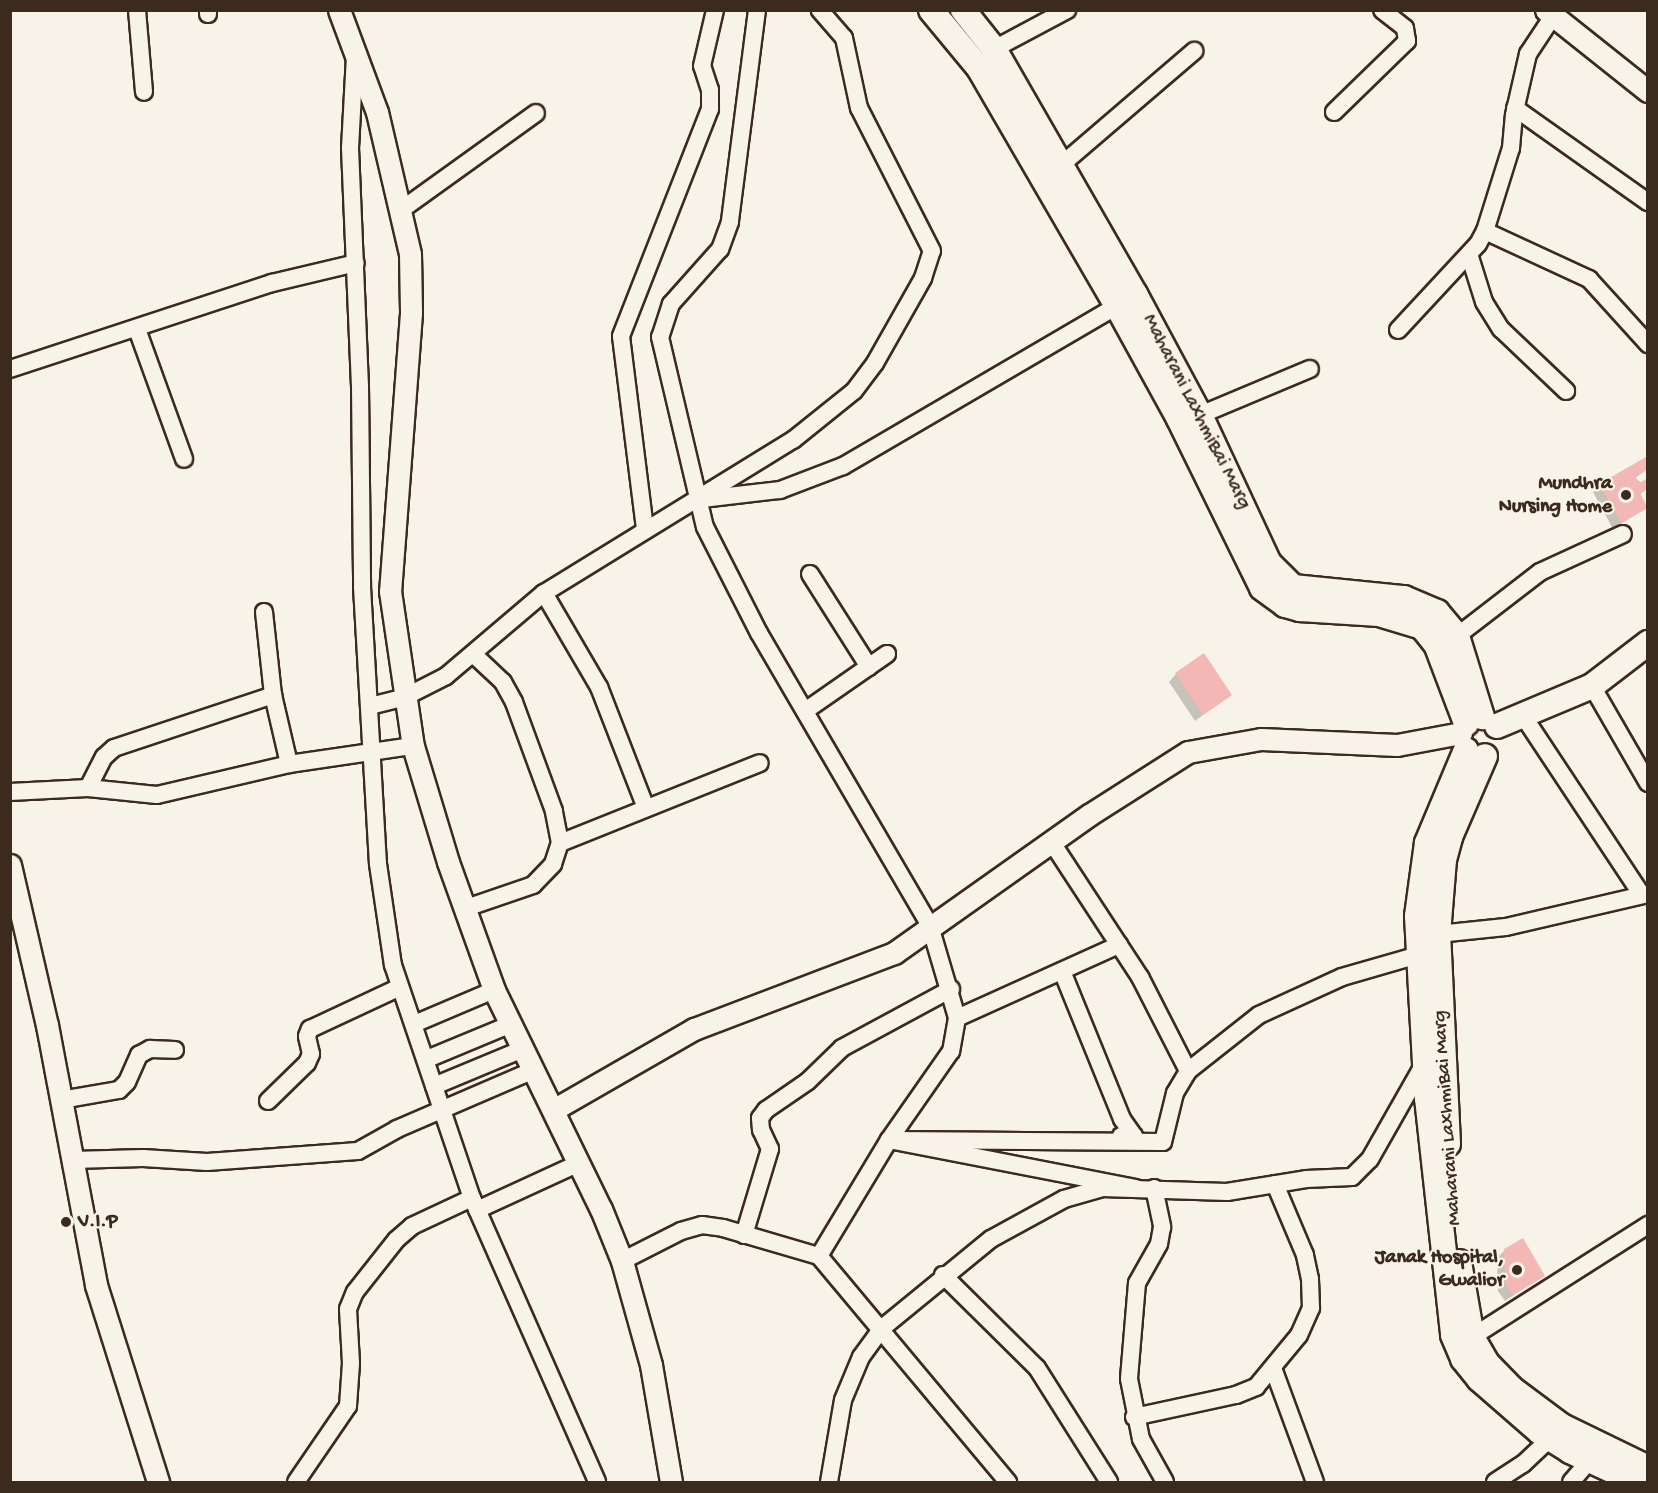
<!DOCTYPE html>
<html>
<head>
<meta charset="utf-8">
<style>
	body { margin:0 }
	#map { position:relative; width:1658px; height:1493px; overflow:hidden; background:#f7f3e8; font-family:"Gochi Hand",sans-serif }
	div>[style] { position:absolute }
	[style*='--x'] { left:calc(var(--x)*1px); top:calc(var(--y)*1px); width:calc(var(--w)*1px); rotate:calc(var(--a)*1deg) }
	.shadow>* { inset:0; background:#0003 }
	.building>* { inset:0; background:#f3b7b5 }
	.roads { filter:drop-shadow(2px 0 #3b2a1e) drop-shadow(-2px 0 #3b2a1e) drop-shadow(0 2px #3b2a1e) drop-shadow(0 -2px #3b2a1e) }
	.minor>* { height:16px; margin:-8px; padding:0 8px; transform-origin:8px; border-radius:8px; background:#f7f3e8 }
	.tertiary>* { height:21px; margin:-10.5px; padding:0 10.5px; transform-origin:10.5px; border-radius:10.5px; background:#f7f3e8 }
	.secondary>* { height:24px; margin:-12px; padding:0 12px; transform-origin:12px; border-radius:12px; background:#f7f3e8 }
	.dots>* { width:16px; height:16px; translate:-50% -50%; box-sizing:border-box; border:3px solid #f7f3e8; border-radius:50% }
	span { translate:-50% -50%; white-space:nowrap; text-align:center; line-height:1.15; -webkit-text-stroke:4.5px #f7f3e8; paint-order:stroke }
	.street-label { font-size:20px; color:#3b2a1e }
	.poi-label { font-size:20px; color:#3b2a1e; font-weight:700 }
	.right { translate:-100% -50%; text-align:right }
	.left { translate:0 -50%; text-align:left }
	.frame { position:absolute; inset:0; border:12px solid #3b2a1e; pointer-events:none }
</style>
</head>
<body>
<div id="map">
	<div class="shadow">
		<i style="clip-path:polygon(1646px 460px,1648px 469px,1635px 478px,1648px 488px,1639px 495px,1646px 508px,1613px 529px,1593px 492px)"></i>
		<i style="clip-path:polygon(1176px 674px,1230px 695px,1195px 721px,1169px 682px)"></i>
		<i style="clip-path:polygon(1505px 1250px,1543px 1275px,1505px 1301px,1498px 1291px,1497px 1258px)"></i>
	</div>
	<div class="building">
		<i style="clip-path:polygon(1646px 457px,1648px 469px,1635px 476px,1639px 483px,1648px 478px,1648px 489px,1640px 493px,1648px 508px,1621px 523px,1599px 484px)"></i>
		<i style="clip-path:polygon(1204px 653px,1232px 695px,1203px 715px,1175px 673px)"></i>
		<i style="clip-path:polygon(1523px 1238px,1545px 1276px,1513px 1295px,1505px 1283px,1504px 1249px)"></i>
	</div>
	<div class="roads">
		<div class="minor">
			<i style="--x:137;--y:10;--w:82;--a:85.1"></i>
			<i style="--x:208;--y:10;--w:4;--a:90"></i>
			<i style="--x:757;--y:10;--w:214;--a:97.3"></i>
			<i style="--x:730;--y:222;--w:29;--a:110"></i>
			<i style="--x:720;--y:249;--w:74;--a:131.7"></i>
			<i style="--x:671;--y:304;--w:35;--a:108"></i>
			<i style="--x:660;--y:337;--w:195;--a:76.7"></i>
			<i style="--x:705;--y:527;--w:119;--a:63"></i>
			<i style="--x:759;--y:633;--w:339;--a:59.7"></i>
			<i style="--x:930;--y:926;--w:96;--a:73.6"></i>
			<i style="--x:957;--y:1018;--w:34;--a:100"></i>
			<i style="--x:951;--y:1051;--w:108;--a:124.9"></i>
			<i style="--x:889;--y:1140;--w:135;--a:121.1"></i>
			<i style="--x:994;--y:49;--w:83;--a:-28.1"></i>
			<i style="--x:355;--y:56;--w:92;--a:93.1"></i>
			<i style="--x:350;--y:148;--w:238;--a:87.6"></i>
			<i style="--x:360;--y:386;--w:201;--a:89.4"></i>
			<i style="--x:362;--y:587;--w:277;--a:86.7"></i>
			<i style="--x:378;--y:864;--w:102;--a:81.6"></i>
			<i style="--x:393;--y:965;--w:246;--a:71.3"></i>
			<i style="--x:472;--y:1198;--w:310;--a:66.2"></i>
			<i style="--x:1515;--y:108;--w:163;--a:35.3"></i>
			<i style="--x:1334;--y:112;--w:102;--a:-44.2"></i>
			<i style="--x:1407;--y:41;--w:13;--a:-99"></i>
			<i style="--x:1405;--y:28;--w:29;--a:-142"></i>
			<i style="--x:1060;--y:166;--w:177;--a:-40.6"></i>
			<i style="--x:401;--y:210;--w:166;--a:-35.7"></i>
			<i style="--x:1485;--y:231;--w:115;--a:24.8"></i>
			<i style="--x:1589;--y:279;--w:88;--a:47.8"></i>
			<i style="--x:1469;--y:254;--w:50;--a:72.6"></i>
			<i style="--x:1484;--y:302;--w:32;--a:58"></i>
			<i style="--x:1501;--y:329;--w:90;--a:43.6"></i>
			<i style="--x:137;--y:329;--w:138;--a:70.1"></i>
			<i style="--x:1398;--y:330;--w:117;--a:-47.1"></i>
			<i style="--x:1478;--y:244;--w:15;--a:-62"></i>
			<i style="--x:1485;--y:231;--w:87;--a:-72.6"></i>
			<i style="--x:1511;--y:148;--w:33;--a:-85"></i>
			<i style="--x:1514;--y:115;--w:63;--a:-77.1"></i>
			<i style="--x:1528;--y:54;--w:53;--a:-56.6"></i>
			<i style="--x:10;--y:369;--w:276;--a:-18.2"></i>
			<i style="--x:272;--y:283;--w:86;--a:-13.4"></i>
			<i style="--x:1200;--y:415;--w:119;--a:-22.7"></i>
			<i style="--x:702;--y:499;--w:79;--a:-6.6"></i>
			<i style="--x:780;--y:490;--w:67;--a:-20.9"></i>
			<i style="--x:843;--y:466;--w:317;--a:-30.3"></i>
			<i style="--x:645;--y:529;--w:194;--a:-97.1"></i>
			<i style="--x:621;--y:336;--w:244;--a:-68.6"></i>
			<i style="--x:710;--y:109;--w:19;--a:-90"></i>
			<i style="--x:710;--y:90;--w:25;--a:-108"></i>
			<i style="--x:702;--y:66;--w:57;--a:-76.9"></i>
			<i style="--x:810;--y:574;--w:110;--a:57.6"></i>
			<i style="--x:544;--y:593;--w:109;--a:59.7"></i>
			<i style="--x:599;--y:687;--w:130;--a:68.8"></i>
			<i style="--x:264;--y:612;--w:83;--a:83.8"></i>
			<i style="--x:273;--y:695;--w:71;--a:76.9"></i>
			<i style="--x:1457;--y:636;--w:105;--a:-37.6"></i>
			<i style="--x:1540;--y:572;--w:91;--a:-24.6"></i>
			<i style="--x:1592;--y:686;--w:112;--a:60"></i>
			<i style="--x:370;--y:706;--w:36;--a:-14"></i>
			<i style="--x:405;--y:697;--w:46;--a:-27.1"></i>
			<i style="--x:446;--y:676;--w:128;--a:-40.3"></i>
			<i style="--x:544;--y:593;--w:292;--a:-31.6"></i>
			<i style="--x:793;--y:440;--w:78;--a:-38.8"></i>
			<i style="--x:854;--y:391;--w:35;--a:-53"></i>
			<i style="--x:875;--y:363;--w:98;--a:-60.5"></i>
			<i style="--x:923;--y:278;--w:28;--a:-72"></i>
			<i style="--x:932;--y:251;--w:161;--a:-117"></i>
			<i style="--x:859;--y:108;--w:72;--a:-102.1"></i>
			<i style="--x:844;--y:38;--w:37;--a:-131"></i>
			<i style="--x:805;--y:711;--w:100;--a:-34.8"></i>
			<i style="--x:1522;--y:714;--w:217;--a:56.5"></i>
			<i style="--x:88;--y:788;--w:35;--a:-63"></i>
			<i style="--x:104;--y:757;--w:13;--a:-42"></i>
			<i style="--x:114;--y:748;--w:168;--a:-18.4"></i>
			<i style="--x:10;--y:792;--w:78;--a:-2.9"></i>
			<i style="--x:88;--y:788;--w:69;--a:5.8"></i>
			<i style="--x:157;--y:795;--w:136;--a:-13.2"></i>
			<i style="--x:289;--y:764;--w:125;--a:-8.3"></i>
			<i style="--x:1051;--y:841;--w:163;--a:56.8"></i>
			<i style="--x:1140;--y:977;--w:106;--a:62.9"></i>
			<i style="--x:560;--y:843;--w:215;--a:-21.8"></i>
			<i style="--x:466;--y:908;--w:71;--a:-18.9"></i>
			<i style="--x:533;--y:885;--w:29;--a:-46"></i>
			<i style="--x:553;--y:864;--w:22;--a:-72"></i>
			<i style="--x:560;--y:843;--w:33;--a:-101"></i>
			<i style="--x:554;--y:811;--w:116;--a:-110.2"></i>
			<i style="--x:514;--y:702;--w:23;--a:-119"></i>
			<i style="--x:503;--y:682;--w:40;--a:-137"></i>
			<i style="--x:1438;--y:934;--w:68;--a:-5.9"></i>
			<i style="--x:1506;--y:927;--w:146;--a:-13.1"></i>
			<i style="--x:1062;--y:971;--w:160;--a:67.9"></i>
			<i style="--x:1122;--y:1119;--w:21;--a:55"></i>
			<i style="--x:1134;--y:1136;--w:13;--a:180"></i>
			<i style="--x:957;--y:1018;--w:178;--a:-24.3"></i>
			<i style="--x:414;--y:1024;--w:87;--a:-23"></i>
			<i style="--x:427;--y:1059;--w:91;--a:-22.6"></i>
			<i style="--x:434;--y:1086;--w:96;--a:-22.6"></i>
			<i style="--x:61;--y:1100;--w:59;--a:-9.8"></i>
			<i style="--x:119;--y:1090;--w:11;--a:-45"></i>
			<i style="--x:127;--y:1082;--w:30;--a:-66"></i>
			<i style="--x:139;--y:1055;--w:13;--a:-29"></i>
			<i style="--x:150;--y:1049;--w:25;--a:2"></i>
			<i style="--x:268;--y:1101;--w:54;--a:-44.3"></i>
			<i style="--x:307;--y:1063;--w:10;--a:-66"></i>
			<i style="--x:311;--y:1054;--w:18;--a:-103"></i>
			<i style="--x:307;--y:1036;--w:8;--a:-67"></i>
			<i style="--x:310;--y:1029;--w:97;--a:-25"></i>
			<i style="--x:73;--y:1160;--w:70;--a:-1.6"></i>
			<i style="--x:143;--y:1158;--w:64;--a:3.6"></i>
			<i style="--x:207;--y:1162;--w:151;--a:-4.2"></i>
			<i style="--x:358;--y:1151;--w:45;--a:-29.4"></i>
			<i style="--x:397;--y:1129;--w:149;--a:-23.3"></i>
			<i style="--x:1136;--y:1188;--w:252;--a:-169"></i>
			<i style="--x:889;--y:1140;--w:274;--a:0.4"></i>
			<i style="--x:1163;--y:1142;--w:50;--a:-76.2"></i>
			<i style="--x:1175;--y:1093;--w:26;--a:-59"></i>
			<i style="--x:1188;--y:1071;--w:90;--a:-38.3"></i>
			<i style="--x:1259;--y:1015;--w:91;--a:-24.6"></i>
			<i style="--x:1342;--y:977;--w:79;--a:-16.1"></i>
			<i style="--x:1154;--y:1188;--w:40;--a:78"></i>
			<i style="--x:1162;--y:1227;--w:17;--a:100"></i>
			<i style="--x:1159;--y:1244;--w:45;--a:119.4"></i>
			<i style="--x:1137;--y:1283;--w:96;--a:94.8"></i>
			<i style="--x:1129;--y:1379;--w:61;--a:78.7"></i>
			<i style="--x:1141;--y:1439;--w:49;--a:60.8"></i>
			<i style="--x:477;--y:1210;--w:112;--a:-24.7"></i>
			<i style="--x:744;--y:1235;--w:90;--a:-73.2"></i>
			<i style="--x:770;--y:1149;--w:21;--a:-115"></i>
			<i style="--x:761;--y:1130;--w:12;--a:-95"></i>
			<i style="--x:760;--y:1118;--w:10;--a:-53"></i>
			<i style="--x:766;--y:1110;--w:51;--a:-34.6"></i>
			<i style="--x:808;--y:1081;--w:47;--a:-44.1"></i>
			<i style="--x:842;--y:1048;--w:124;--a:-28.4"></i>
			<i style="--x:622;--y:1261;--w:66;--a:-27"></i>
			<i style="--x:681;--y:1231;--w:22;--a:-16"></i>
			<i style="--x:702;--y:1225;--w:21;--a:8"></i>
			<i style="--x:723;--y:1228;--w:100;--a:16.3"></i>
			<i style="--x:819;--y:1256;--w:295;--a:50.1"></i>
			<i style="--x:943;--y:1275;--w:132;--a:44.7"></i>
			<i style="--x:1037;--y:1368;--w:135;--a:57.7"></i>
			<i style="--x:1472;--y:1337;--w:209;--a:-32.5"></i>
			<i style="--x:1273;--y:1368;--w:121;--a:69.8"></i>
			<i style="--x:1134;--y:1417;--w:104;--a:-12.2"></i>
			<i style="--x:1236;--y:1395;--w:22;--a:-22"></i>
			<i style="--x:1256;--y:1387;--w:67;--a:-50.4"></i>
			<i style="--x:1299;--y:1335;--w:30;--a:-66"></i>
			<i style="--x:1311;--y:1308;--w:29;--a:-92"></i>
			<i style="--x:1310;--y:1279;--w:25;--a:-102"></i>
			<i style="--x:1305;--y:1255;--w:77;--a:-112.9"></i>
			<i style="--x:296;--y:1482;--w:92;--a:-55.6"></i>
			<i style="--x:348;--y:1406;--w:43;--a:-86"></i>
			<i style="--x:351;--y:1363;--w:54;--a:-93.2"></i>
			<i style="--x:348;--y:1309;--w:18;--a:-68"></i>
			<i style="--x:355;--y:1292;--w:66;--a:-51.7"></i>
			<i style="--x:396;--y:1240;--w:21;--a:-41"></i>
			<i style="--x:412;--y:1226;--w:66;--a:-25"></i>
			<i style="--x:829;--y:1482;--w:83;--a:-80.3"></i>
			<i style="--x:843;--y:1400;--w:47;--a:-67.3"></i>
			<i style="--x:861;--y:1357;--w:34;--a:-54"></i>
			<i style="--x:881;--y:1329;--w:142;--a:-39.3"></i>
			<i style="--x:991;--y:1239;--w:83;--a:-28.7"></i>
			<i style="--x:1064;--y:1199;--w:40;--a:-16"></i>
			<i style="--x:1102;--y:1188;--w:125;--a:1.8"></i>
			<i style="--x:1227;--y:1192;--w:80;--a:-9.3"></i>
			<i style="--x:1306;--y:1179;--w:46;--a:-2.5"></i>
			<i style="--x:1352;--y:1177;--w:25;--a:-45"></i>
			<i style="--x:1370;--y:1159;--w:109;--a:-60.4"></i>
			<i style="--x:1495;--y:1482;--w:33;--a:-33"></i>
			<i style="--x:1523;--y:1464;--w:47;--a:-43.3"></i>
			<i style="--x:1571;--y:1482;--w:28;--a:-49"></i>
		</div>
		<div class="tertiary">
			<i style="--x:339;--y:10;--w:109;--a:69.6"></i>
			<i style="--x:377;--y:112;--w:146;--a:76.9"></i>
			<i style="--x:410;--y:254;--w:59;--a:89"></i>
			<i style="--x:411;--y:313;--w:279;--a:94.3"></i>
			<i style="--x:390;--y:591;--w:157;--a:81.6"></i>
			<i style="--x:413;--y:746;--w:121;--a:73.2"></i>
			<i style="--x:448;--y:862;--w:136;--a:70.2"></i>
			<i style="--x:494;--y:990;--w:244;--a:64"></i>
			<i style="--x:601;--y:1209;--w:56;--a:68"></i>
			<i style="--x:622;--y:1261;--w:108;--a:74.4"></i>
			<i style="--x:651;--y:1365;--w:119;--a:80.3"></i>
			<i style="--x:1546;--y:10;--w:130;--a:38.5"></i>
			<i style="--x:10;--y:865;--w:164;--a:77"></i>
			<i style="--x:47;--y:1025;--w:265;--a:79.3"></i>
			<i style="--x:96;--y:1285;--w:207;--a:72.5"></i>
			<i style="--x:553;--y:1110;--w:163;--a:-29.9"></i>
			<i style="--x:694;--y:1029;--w:214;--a:-20.8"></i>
			<i style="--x:894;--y:953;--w:239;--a:-35.3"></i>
			<i style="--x:1089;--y:815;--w:117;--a:-32.5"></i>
			<i style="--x:1188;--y:752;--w:74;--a:-10.1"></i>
			<i style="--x:1261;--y:739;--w:136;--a:2.5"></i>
			<i style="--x:1397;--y:745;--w:65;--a:-10.6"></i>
		</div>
		<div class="secondary">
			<i style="--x:931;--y:10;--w:75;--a:50.4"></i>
			<i style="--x:979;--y:68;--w:275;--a:59.9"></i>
			<i style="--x:1117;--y:306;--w:129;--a:61.2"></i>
			<i style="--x:1179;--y:419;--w:188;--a:63.8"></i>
			<i style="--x:1262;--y:588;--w:29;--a:36"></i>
			<i style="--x:1285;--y:605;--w:16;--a:15"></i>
			<i style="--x:1300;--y:609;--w:79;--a:3.6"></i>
			<i style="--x:1379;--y:614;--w:45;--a:16.8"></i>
			<i style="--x:1422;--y:627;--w:22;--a:51"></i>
			<i style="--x:1436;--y:644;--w:85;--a:69.2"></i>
			<i style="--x:963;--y:10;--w:50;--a:51.5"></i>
			<i style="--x:994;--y:49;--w:283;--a:60.1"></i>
			<i style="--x:1135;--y:294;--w:137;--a:61.8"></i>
			<i style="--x:1200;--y:415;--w:163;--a:65"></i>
			<i style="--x:1269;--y:563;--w:34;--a:45"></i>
			<i style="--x:1293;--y:587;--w:112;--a:5.7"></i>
			<i style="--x:1404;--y:598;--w:36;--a:23"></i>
			<i style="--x:1437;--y:612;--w:31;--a:50"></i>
			<i style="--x:1457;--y:636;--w:85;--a:72.8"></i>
			<i style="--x:1497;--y:726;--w:103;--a:-22.8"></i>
			<i style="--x:1592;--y:686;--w:71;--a:-37.5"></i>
			<i style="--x:1466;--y:750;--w:101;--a:112.8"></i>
			<i style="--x:1427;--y:843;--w:74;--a:97.8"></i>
			<i style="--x:1417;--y:916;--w:182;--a:86.9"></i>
			<i style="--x:1427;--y:1098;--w:238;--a:83.7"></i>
			<i style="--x:1453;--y:1335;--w:26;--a:67"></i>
			<i style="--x:1463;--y:1359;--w:26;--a:51"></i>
			<i style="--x:1479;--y:1379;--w:81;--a:41"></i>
			<i style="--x:1540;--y:1432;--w:36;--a:32"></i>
			<i style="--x:1570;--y:1451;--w:74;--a:24.8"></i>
			<i style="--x:1448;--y:1144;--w:210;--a:-92.7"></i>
			<i style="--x:1438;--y:934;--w:74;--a:-85.4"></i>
			<i style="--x:1444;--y:860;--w:24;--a:-75"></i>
			<i style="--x:1450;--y:837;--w:88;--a:-66.6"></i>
			<i style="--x:1459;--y:1262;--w:76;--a:80.2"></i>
			<i style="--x:1472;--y:1337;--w:30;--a:60"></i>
			<i style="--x:1487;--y:1363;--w:35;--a:46"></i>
			<i style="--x:1511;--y:1388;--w:64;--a:36.7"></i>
			<i style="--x:1562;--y:1426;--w:96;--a:26"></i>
		</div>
	</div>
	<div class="dots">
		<i style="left:1626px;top:495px;background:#3b2a1e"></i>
		<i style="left:66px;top:1222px;background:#3b2a1e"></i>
		<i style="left:1517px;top:1270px;background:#3b2a1e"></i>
	</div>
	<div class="street-label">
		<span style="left:1196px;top:412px;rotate:63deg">Maharani LaxhmiBai Marg</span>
		<span style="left:1448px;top:1118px;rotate:-94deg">Maharani LaxhmiBai Marg</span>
	</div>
	<div class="poi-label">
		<span class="right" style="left:1612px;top:496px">Mundhra<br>Nursing Home</span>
		<span class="left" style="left:78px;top:1222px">V.I.P</span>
		<span class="right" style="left:1504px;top:1270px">Janak Hospital,<br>Gwalior</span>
	</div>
	<div class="frame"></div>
</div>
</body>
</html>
